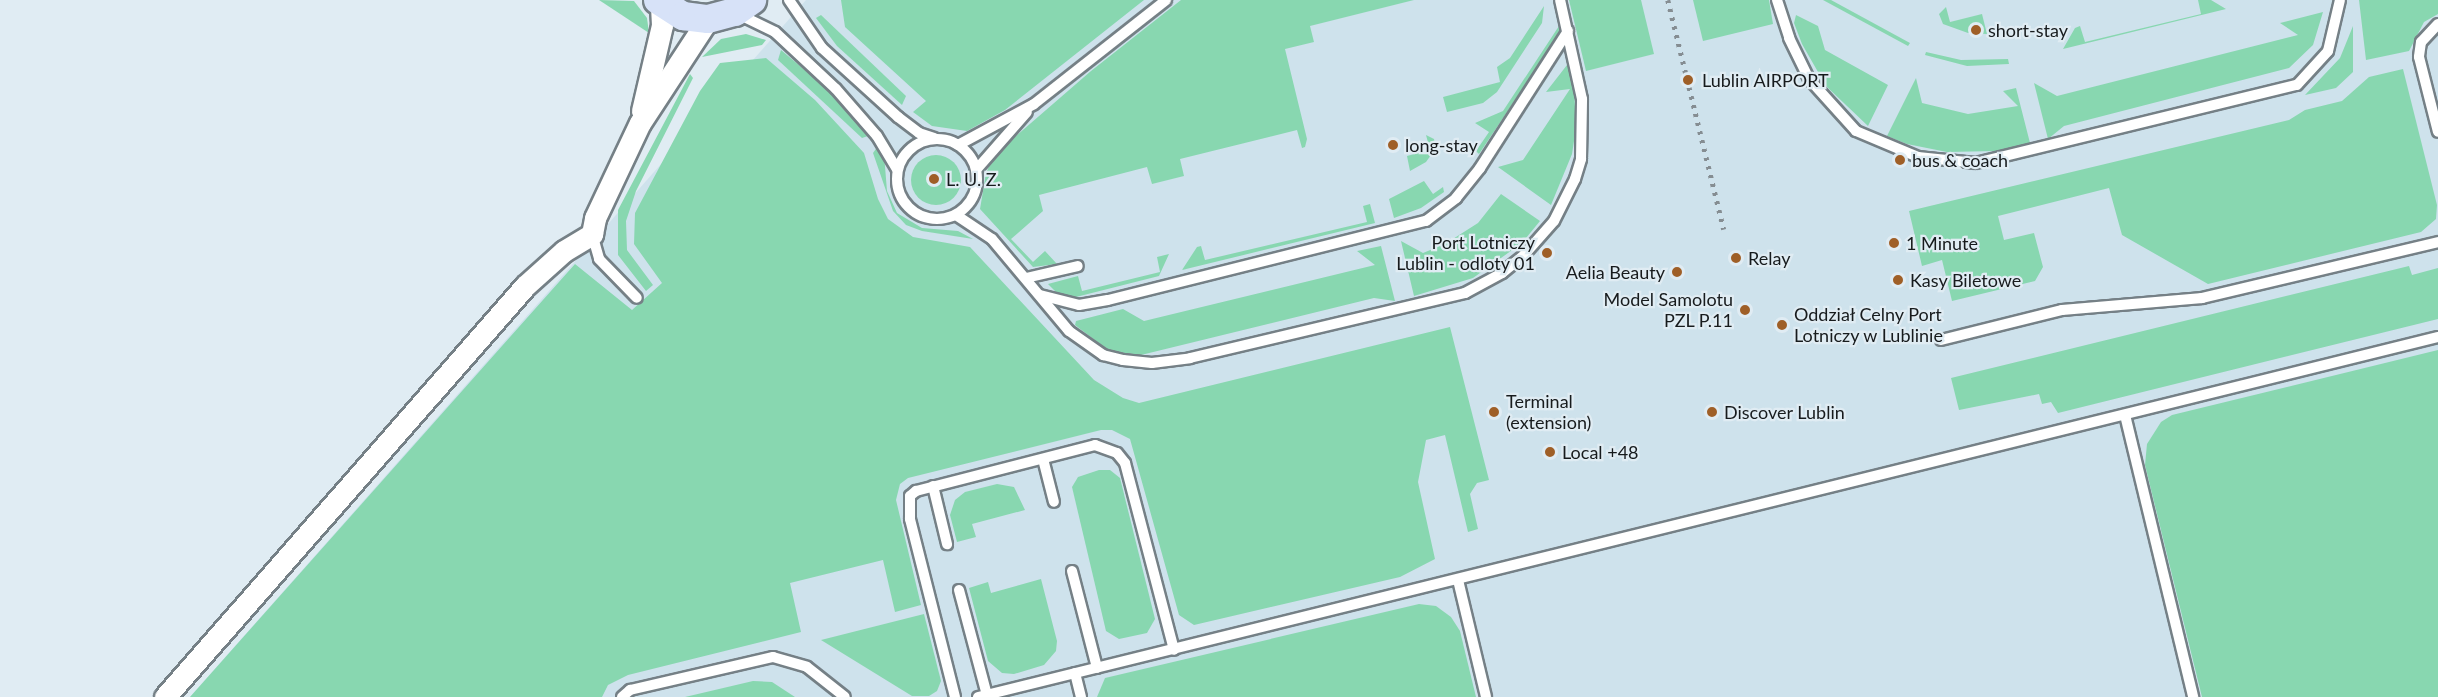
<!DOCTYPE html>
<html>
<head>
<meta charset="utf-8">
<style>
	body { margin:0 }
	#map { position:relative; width:2438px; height:697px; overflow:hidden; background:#e0ecf3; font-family:Lato,sans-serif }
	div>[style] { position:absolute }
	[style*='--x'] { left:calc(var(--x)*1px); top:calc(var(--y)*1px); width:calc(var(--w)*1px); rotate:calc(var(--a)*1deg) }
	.built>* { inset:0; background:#cee2ec }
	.green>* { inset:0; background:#88d7b0 }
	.round { border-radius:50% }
	.roads { filter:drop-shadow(2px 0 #758086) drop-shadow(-2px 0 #758086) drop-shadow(0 2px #758086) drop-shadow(0 -2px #758086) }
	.lane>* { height:10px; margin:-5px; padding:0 5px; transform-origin:5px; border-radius:5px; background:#fff }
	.lane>.ring { margin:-5px; padding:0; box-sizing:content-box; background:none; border:10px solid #fff; border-radius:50% }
	.street>* { height:21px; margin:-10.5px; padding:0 10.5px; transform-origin:10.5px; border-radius:10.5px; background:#fff }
	.secondary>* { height:28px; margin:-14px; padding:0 14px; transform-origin:14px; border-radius:14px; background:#d7e2f8 }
	.rail>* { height:4.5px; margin-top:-2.25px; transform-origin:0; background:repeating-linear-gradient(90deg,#858d92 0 3px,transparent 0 9px) }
	.dots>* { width:16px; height:16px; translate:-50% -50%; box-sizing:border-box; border:3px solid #e0ecf3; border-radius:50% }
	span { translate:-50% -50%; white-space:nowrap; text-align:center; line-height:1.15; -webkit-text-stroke:4.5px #e0ecf3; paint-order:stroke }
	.poi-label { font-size:18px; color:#171b1d }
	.left { translate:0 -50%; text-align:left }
	.right { translate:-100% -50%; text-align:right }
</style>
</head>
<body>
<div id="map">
	<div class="built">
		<i style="clip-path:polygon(806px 0,2438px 0,2438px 697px,190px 697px)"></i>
	</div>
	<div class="green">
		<i style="clip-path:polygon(599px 0,634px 1px,647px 18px,649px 33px)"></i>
		<i style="clip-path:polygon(841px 0,1144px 0,1005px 110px,967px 131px,932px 126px,913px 112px,926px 101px,845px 27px)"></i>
		<i style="clip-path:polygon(1181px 0,1414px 0,1310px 26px,1314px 42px,1285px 49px,1307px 139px,1305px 147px,1302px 148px,1297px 130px,1180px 159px,1184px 176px,1152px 184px,1147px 167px,1039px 195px,1043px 211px,1011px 239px,1033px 262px,1045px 251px,1057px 264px,1033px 267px,980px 209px,986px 173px,994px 155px,1091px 71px)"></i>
		<i style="clip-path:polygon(1569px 0,1641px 0,1654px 54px,1586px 71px)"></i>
		<i style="clip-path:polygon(1693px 0,1769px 0,1773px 24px,1703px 41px)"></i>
		<i style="clip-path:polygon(1823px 0,1831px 0,1910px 43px,1908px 46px)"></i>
		<i style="clip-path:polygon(2198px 0,2211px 0,2226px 9px,2063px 49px,2075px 28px,2080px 26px,2085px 42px,2201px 14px)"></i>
		<i style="clip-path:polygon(2359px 0,2438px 0,2438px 14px,2424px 22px,2409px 51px,2366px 60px)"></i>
		<i style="clip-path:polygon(1544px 6px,1542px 23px,1497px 92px,1483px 103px,1447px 112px,1443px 97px,1500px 82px,1497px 67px,1510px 58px)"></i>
		<i style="clip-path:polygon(1946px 7px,1950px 22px,1982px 14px,1987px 34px,1968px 33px,1943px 24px,1939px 14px)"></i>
		<i style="clip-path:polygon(2323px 12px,2313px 45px,2289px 68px,2064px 126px,2048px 139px,2034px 83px,2057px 96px,2298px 35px,2280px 23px)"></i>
		<i style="clip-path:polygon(821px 15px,906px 96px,902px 105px,837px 46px,816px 18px)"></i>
		<i style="clip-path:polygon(1796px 15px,1818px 26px,1825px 50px,1888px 85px,1868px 126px,1826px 86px,1802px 44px,1794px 23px)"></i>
		<i style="clip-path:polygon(1559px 26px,1559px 34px,1479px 154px,1476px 151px,1489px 132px,1475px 123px,1503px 111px)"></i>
		<i style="clip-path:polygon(2353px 26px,2353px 72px,2336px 88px,2305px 95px,2340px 58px)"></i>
		<i style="clip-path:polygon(746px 34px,766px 40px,762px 45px,702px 57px,721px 39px)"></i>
		<i style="clip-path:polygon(781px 50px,831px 92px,868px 136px,862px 138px,778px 60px)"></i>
		<i style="clip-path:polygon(1926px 52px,1961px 60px,2008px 59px,2009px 64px,1967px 66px,1925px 55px)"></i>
		<i style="clip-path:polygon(766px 58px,815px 100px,864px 153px,878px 199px,888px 219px,913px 237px,970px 247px,1094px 380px,1123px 398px,1139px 403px,1450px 327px,1489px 480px,1477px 483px,1470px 494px,1478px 529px,1468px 532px,1445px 435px,1426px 440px,1418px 482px,1435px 559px,1400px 577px,1194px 625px,1179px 615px,1130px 439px,1112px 430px,1101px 430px,908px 478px,900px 484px,896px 500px,921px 605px,895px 612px,883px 560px,790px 583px,801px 632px,628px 675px,608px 685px,602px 697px,190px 697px,575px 264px,632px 310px,662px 283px,634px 244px,635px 213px,700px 91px,720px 63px)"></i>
		<i style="clip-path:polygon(1567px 65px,1574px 86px,1576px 128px,1572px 154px,1551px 205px,1498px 167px,1523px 160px,1570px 89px,1546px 92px)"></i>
		<i style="clip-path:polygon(2403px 69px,2437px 205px,2436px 219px,2421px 232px,2208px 284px,2122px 235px,2109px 188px,1998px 216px,2004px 240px,2034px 233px,2043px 267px,2035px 281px,1952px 301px,1942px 260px,1922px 266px,1909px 211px,2289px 120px,2305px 110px,2342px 101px,2369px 77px)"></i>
		<i style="clip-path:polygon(690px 74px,693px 78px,636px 191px,626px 221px,627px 250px,653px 285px,646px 291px,618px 255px,618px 210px)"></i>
		<i style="clip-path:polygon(1916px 78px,1922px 103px,1968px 114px,2018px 106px,2003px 91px,2016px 88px,2030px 143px,1996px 151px,1947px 152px,1907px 144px,1887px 136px)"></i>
		<i style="clip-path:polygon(1426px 135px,1434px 139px,1436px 148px,1426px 162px,1410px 171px,1407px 156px,1430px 150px)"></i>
		<i style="clip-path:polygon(878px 146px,884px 154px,887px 191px,897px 213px,922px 228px,958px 231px,973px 239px,922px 231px,906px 225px,893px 211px,873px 153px)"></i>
		<i class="round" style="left:911px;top:155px;width:50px;height:50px"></i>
		<i style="clip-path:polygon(1424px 181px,1433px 194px,1443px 187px,1444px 192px,1421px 208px,1394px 218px,1389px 199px)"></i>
		<i style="clip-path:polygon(1501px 194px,1540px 221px,1522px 243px,1473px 278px,1414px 296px,1401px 241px,1423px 253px,1445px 244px,1478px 223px)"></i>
		<i style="clip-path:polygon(1370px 204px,1375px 223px,1182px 270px,1197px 247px,1201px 246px,1205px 260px,1367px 222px,1363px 206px)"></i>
		<i style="clip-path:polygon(1381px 246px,1395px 301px,1374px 298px,1141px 355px,1109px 351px,1075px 325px,1076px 321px,1123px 309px,1144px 321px,1375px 265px,1357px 251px)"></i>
		<i style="clip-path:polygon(1169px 254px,1159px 276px,1076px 297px,1057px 293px,1048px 284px,1078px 276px,1082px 291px,1160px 272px,1157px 257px)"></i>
		<i style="clip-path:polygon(2409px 266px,2412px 275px,2438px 268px,2438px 319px,2058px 413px,2051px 402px,2042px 404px,2039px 394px,1959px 410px,1951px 378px)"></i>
		<i style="clip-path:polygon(2438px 350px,2438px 697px,2202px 697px,2145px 465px,2147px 444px,2161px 422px,2172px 415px)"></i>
		<i style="clip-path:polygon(1099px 470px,1110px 470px,1120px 478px,1155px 619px,1147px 633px,1119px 639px,1106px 631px,1072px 487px,1078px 477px)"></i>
		<i style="clip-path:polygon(997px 484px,1014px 487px,1025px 510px,972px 524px,976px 537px,957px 542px,950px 515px,955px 500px,965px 492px)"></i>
		<i style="clip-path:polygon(1041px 579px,1057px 641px,1056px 651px,1044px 665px,1014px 674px,1002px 673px,988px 661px,969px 588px,988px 582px,991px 593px)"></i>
		<i style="clip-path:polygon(1419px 604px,1436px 606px,1451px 617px,1460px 631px,1476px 697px,1097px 697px,1105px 678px)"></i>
		<i style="clip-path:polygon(924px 614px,941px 681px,937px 691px,929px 696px,912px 696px,821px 640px)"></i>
		<i style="clip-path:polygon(753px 681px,772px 682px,795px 697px,685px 697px)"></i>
	</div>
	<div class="roads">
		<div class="lane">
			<i style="--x:789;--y:0;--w:58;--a:55.5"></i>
			<i style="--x:822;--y:48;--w:103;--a:42.2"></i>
			<i style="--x:898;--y:117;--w:26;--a:37"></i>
			<i style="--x:919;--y:133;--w:16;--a:18"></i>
			<i style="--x:1777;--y:0;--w:40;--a:72"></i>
			<i style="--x:1789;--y:38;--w:46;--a:64"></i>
			<i style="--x:1809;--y:79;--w:70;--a:47.9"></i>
			<i style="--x:1856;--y:131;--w:67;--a:22.8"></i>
			<i style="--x:1918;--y:157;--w:58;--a:5.9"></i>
			<i style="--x:1976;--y:163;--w:330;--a:-13.7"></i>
			<i style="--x:2297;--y:85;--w:46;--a:-47.6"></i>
			<i style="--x:2328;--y:51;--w:52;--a:-76.8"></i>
			<i style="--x:736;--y:13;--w:43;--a:26"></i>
			<i style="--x:775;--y:32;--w:83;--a:43.1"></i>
			<i style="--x:836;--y:89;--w:62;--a:48.9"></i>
			<i style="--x:877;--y:136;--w:39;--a:59"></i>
			<i style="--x:2438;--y:24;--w:25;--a:133"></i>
			<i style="--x:2421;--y:42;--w:15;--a:98"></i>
			<i style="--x:2419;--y:57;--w:77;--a:75.8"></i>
			<i class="ring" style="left:897px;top:139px;width:70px;height:70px"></i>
			<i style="--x:958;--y:145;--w:86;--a:-28.3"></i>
			<i style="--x:1034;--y:104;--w:168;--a:-38.2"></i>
			<i style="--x:976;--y:170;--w:77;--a:-48.7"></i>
			<i style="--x:956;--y:215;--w:43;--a:33.7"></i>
			<i style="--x:992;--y:239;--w:120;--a:50.1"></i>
			<i style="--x:1069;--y:331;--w:42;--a:35.2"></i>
			<i style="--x:1103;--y:355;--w:21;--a:14"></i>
			<i style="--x:1123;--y:360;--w:29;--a:6"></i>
			<i style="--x:1152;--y:363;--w:38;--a:-7"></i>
			<i style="--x:1190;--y:358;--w:283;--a:-13.3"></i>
			<i style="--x:1465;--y:293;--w:42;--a:-28.4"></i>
			<i style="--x:1502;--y:273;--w:28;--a:-39"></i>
			<i style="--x:1524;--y:255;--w:45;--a:-48.6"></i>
			<i style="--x:1554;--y:221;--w:47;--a:-63.4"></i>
			<i style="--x:1575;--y:179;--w:21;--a:-73"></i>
			<i style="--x:1581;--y:159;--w:60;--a:-89"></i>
			<i style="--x:1582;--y:99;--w:101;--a:-102.5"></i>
			<i style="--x:592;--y:234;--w:26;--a:74"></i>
			<i style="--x:599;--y:259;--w:54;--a:45.7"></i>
			<i style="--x:1026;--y:278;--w:53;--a:-13"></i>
			<i style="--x:1040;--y:295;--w:40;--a:14.4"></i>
			<i style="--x:1079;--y:305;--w:29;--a:-10"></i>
			<i style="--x:1108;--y:300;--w:328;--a:-14"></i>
			<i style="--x:1426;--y:221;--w:38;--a:-37"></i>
			<i style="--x:1456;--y:198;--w:38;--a:-51"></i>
			<i style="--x:1480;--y:168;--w:163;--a:-57.3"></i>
			<i style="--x:1941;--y:340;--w:125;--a:-13.9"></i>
			<i style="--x:2062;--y:310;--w:141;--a:-4.9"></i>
			<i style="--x:2202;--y:298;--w:243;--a:-13.3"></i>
			<i style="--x:2125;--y:415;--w:290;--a:76.4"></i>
			<i style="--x:1043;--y:459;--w:44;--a:75.7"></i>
			<i style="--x:933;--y:486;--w:60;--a:76.4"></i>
			<i style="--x:1072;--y:571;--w:100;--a:75.5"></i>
			<i style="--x:1458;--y:580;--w:120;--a:76.5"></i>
			<i style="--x:959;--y:590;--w:109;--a:75.1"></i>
			<i style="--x:1075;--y:673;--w:25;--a:76"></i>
			<i style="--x:622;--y:697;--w:11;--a:-41"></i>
			<i style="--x:630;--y:690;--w:147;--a:-13"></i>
			<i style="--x:773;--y:657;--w:35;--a:16"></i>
			<i style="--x:807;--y:667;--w:48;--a:38.3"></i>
			<i style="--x:955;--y:697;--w:184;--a:-104.2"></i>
			<i style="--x:910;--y:519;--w:23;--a:-90"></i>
			<i style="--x:910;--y:496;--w:8;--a:-40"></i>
			<i style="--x:916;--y:491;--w:185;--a:-14.4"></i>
			<i style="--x:1095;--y:445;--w:23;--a:20"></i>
			<i style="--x:1117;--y:453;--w:13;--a:51"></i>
			<i style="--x:1125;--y:463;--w:193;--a:75.3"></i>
			<i style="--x:978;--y:697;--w:1504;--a:-13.85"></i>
		</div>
		<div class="street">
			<i style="--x:642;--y:111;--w:88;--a:-76.9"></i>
			<i style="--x:662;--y:25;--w:22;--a:-93"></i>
			<i style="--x:165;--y:697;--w:546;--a:-48.78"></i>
			<i style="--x:525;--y:286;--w:52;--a:-41.9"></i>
			<i style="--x:564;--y:251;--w:33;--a:-31"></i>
			<i style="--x:592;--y:234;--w:16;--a:-79"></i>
			<i style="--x:595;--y:218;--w:105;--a:-64.7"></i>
			<i style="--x:640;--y:123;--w:124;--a:-56.8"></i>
		</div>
		<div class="secondary">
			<i style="--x:658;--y:0;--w:30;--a:33"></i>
			<i style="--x:683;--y:16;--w:25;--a:7"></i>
			<i style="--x:708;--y:19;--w:28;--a:-15"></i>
			<i style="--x:735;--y:12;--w:21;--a:-35"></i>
		</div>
	</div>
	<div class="rail">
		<i style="--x:1668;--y:0;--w:236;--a:76.3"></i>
	</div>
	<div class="dots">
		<i style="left:1976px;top:30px;background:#9f5f27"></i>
		<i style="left:1688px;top:80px;background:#9f5f27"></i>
		<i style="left:1393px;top:145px;background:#9f5f27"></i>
		<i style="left:1900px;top:160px;background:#9f5f27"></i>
		<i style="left:934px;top:179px;background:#9f5f27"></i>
		<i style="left:1894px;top:243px;background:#9f5f27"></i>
		<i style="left:1547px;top:253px;background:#9f5f27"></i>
		<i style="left:1736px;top:258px;background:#9f5f27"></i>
		<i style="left:1677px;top:272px;background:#9f5f27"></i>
		<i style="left:1898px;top:280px;background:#9f5f27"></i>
		<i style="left:1745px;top:310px;background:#9f5f27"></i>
		<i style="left:1782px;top:325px;background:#9f5f27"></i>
		<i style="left:1494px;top:412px;background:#9f5f27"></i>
		<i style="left:1712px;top:412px;background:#9f5f27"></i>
		<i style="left:1550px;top:452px;background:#9f5f27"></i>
	</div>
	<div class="poi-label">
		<span class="left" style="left:1988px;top:30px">short-stay</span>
		<span class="left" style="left:1702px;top:80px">Lublin AIRPORT</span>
		<span class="left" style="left:1405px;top:145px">long-stay</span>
		<span class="left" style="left:1912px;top:160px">bus &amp; coach</span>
		<span class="left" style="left:946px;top:179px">L. U. Z.</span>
		<span class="right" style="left:1535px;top:253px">Port Lotniczy<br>Lublin - odloty 01</span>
		<span class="left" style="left:1906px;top:243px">1 Minute</span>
		<span class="left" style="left:1748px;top:258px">Relay</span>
		<span class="right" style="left:1665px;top:272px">Aelia Beauty</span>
		<span class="left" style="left:1910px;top:280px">Kasy Biletowe</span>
		<span class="right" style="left:1733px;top:310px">Model Samolotu<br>PZL P.11</span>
		<span class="left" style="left:1794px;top:325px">Oddział Celny Port<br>Lotniczy w Lublinie</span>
		<span class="left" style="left:1506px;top:412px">Terminal<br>(extension)</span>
		<span class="left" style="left:1724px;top:412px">Discover Lublin</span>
		<span class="left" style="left:1562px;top:452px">Local +48</span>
	</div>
</div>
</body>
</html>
